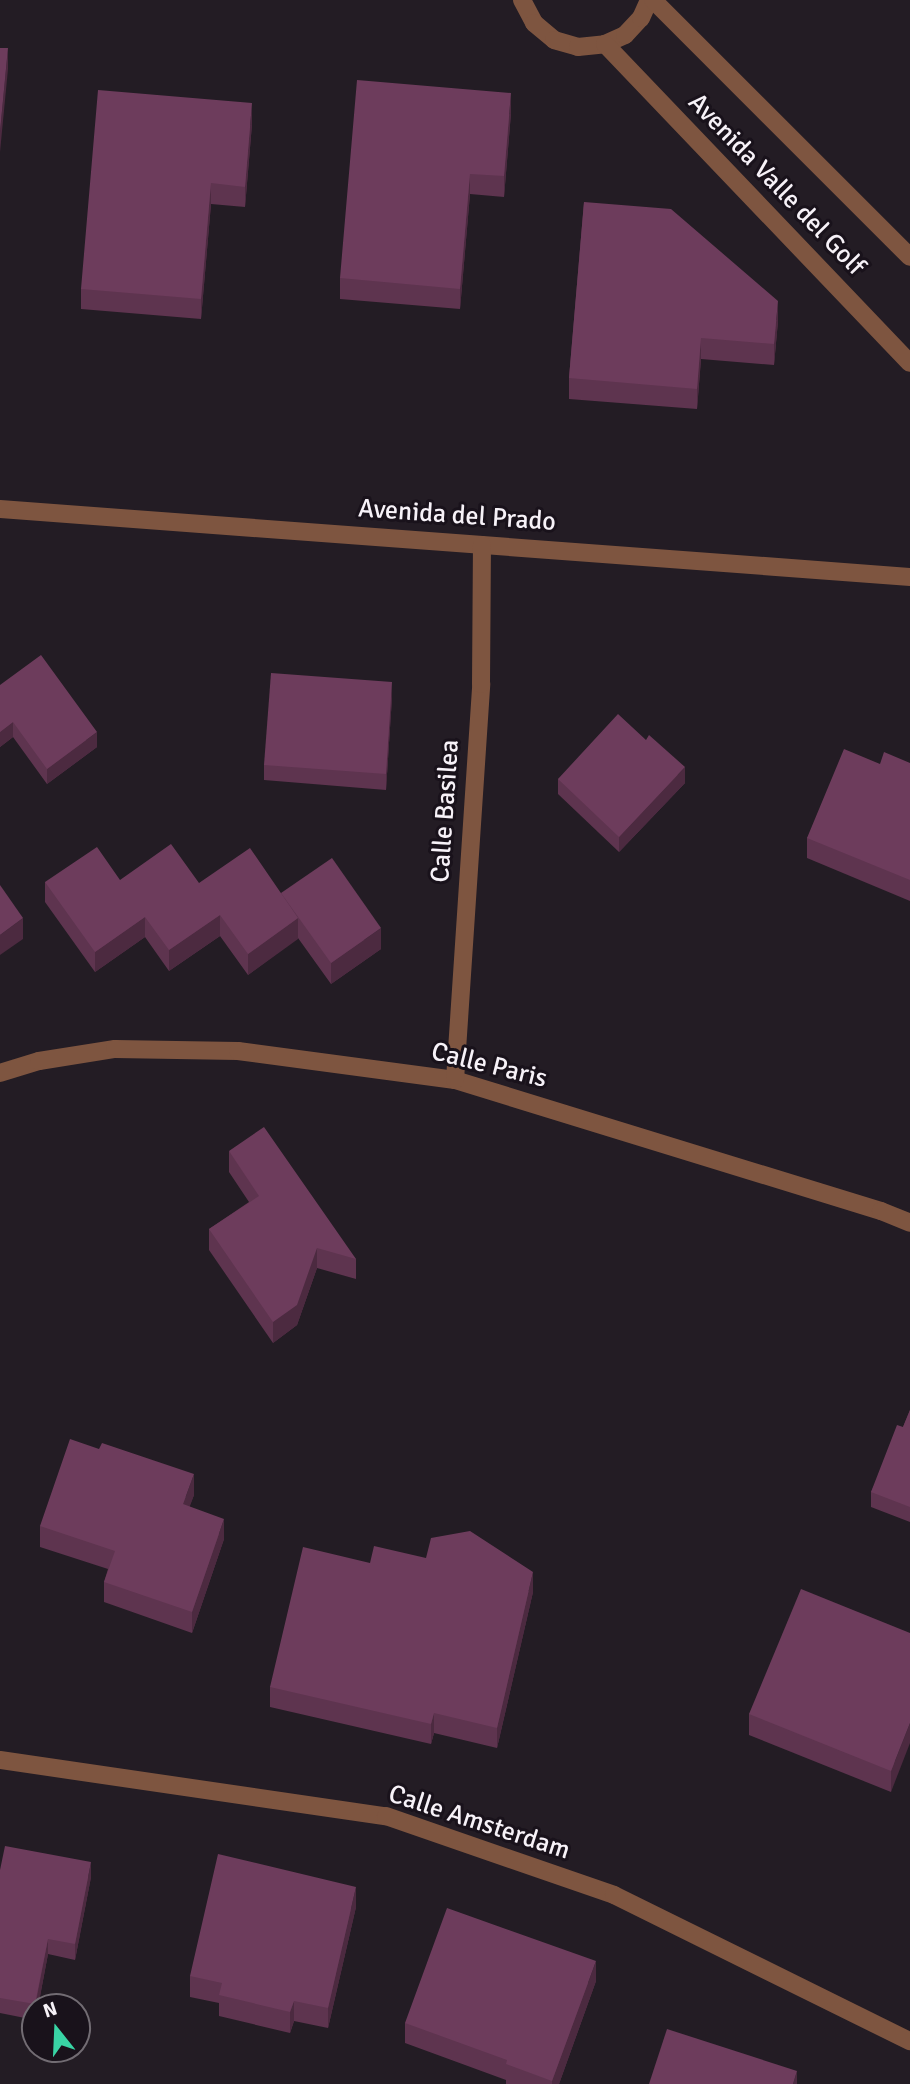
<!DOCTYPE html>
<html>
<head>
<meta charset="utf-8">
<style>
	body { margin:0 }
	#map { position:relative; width:910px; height:2084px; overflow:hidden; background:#231c24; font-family:Signika,sans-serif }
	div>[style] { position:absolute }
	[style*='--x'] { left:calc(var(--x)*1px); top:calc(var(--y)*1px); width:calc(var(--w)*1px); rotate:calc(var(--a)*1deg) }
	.minor>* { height:18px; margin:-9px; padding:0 9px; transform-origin:9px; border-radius:9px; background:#7e5540 }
	.wall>* { inset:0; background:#5e344f }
	.shaded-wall>* { inset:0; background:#4c2a40 }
	.building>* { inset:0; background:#6d3c5c }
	span { translate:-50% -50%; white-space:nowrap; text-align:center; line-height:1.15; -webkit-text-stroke:6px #19121b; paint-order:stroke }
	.street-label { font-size:26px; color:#f7f2f8 }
	.north { position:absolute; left:21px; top:1993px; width:70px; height:70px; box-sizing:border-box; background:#19121b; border:2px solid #726c73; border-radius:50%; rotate:342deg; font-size:19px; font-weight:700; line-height:28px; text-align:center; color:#f7f2f8 }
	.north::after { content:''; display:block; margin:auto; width:24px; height:32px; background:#39d4a5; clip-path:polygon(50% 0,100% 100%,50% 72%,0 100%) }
</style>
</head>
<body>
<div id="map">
	<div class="minor">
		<i style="--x:522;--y:0;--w:26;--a:62"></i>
		<i style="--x:534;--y:23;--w:26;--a:40"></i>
		<i style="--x:554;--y:40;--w:25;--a:16"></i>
		<i style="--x:578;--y:47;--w:27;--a:-6"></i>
		<i style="--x:605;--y:44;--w:22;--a:-24"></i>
		<i style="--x:625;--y:35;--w:23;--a:-47"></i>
		<i style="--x:641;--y:18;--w:20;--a:-66"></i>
		<i style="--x:653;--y:0;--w:363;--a:45"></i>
		<i style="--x:605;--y:44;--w:441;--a:46.3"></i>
		<i style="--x:0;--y:509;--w:913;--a:4.27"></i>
		<i style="--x:0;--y:1073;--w:41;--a:-17.1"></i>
		<i style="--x:39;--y:1061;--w:77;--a:-9"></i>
		<i style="--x:115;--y:1049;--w:123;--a:0.9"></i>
		<i style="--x:238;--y:1051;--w:219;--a:7.6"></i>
		<i style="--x:455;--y:1080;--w:446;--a:17.1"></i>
		<i style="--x:881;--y:1211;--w:31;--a:22"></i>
		<i style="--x:455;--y:1080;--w:397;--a:-86.2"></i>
		<i style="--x:481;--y:684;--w:139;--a:-89.6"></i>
		<i style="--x:0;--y:1760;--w:390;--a:8.3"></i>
		<i style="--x:386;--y:1816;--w:241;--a:19.1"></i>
		<i style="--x:614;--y:1895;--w:330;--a:26.3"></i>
	</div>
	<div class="wall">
		<i style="clip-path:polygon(511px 113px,504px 197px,470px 194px,460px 309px,340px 299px,340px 278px)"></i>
		<i style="clip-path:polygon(252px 124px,245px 207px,211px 204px,201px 319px,81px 309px,81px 289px)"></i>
		<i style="clip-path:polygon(584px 202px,778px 321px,774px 365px,701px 359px,697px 409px,569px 399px,569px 378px)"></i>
		<i style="clip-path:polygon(0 685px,97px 747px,47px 784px,13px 737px,0 747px)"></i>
		<i style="clip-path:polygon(392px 697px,386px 790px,264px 780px,264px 765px)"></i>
		<i style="clip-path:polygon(646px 740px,685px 783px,619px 852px,558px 794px,558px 779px)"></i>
		<i style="clip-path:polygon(910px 763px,910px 901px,807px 858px,807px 838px,880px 764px)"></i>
		<i style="clip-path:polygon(120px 880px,199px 883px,281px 893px,381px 949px,331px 984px,298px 938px,248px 975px,220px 936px,169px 971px,145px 937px,95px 972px,45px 902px,45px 882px)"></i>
		<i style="clip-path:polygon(229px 1151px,356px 1259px,356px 1279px,317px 1268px,297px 1325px,273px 1343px,209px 1250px,209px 1229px,249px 1202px,229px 1172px)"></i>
		<i style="clip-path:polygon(910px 1410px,910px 1522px,871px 1507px,871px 1492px,903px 1427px)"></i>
		<i style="clip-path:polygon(194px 1495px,189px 1507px,224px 1539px,192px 1633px,104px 1602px,104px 1582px,108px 1569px,40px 1547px,40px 1526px)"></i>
		<i style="clip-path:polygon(370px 1563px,533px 1592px,497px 1748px,434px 1733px,431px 1744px,270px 1707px,270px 1687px)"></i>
		<i style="clip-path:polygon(910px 1633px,891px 1792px,749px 1735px,749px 1714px)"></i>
		<i style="clip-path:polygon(0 1870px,91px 1877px,75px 1960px,48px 1954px,38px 2007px,35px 2007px,35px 2020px,0 2013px)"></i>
		<i style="clip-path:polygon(356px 1907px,328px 2028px,294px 2021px,290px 2033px,219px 2016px,219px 2003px,190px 1997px,190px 1976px)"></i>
		<i style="clip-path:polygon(596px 1981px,559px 2084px,506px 2084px,506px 2080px,405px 2043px,405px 2023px)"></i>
	</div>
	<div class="shaded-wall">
		<i style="clip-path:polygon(8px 48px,8px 69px,0 152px,0 132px)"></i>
		<i style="clip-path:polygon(511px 93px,511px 113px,504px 197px,504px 176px)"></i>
		<i style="clip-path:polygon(252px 103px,252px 124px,245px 207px,245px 187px)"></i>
		<i style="clip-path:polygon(470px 174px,470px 194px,460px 309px,460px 289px)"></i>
		<i style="clip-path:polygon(211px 183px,211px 204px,201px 319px,201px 299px)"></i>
		<i style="clip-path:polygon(778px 301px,778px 321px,774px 365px,774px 344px)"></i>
		<i style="clip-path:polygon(701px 338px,701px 359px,697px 409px,697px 389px)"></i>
		<i style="clip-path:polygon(392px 682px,392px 697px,386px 790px,386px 774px)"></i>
		<i style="clip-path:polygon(13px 722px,13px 737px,0 747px,0 732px)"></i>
		<i style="clip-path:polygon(97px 732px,97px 747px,47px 784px,47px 769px)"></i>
		<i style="clip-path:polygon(685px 767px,685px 783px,619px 852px,619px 837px)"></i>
		<i style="clip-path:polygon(220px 915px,220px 936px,169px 971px,169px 950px)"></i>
		<i style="clip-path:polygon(145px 917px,145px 937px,95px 972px,95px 952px)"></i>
		<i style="clip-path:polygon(23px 918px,23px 939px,0 955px,0 935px)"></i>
		<i style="clip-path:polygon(298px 918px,298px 939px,248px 975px,248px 954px)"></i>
		<i style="clip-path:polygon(381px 928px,381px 949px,331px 984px,331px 963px)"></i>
		<i style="clip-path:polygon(317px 1248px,317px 1268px,297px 1325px,273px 1343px,273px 1322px)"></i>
		<i style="clip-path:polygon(194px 1474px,194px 1495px,183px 1525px,183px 1504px)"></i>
		<i style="clip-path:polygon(224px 1519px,224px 1539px,192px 1633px,192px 1612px)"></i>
		<i style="clip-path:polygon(533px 1572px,533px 1592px,497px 1748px,497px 1728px)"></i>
		<i style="clip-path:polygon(434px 1713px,434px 1733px,431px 1744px,431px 1724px)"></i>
		<i style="clip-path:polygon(910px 1723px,910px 1743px,891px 1792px,891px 1771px)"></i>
		<i style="clip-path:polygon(91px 1862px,91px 1877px,75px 1960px,75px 1944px)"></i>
		<i style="clip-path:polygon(356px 1887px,356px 1907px,328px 2028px,328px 2008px)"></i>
		<i style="clip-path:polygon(48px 1939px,48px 1954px,38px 2007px,35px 2007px)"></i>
		<i style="clip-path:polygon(596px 1961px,596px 1981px,559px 2084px,552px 2084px,552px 2081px)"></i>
		<i style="clip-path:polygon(294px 2001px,294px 2021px,290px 2033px,290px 2012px)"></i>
		<i style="clip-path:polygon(797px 2071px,797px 2084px,793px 2084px)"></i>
	</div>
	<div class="building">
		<i style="clip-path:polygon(0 48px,8px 48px,0 132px)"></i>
		<i style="clip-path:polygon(357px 80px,511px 93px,504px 176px,470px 174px,460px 289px,340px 278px)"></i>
		<i style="clip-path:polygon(98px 90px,252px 103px,245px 187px,211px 183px,201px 299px,81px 289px)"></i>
		<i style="clip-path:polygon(584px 202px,671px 209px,778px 301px,774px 344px,701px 338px,697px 389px,569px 378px)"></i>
		<i style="clip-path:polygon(41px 655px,97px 732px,47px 769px,13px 722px,0 732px,0 685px)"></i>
		<i style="clip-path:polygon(271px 673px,392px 682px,386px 774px,264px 765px)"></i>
		<i style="clip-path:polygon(618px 714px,646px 740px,649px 735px,685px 767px,619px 837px,558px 779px)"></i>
		<i style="clip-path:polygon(844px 749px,880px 764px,884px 752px,910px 763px,910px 880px,807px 838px)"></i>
		<i style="clip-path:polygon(171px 844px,199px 883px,250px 848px,298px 918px,248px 954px,220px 915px,169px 950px,145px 917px,95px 952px,45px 882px,97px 847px,120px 880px)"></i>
		<i style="clip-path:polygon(332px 858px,381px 928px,331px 963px,281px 893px)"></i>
		<i style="clip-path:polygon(0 885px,23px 918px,0 935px)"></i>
		<i style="clip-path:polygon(264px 1127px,356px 1259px,317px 1248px,297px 1305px,273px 1322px,209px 1229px,259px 1196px,229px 1151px)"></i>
		<i style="clip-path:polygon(910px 1410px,910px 1507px,871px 1492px,897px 1425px,903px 1427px)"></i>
		<i style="clip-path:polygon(70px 1439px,99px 1449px,102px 1443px,194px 1474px,183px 1504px,224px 1519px,192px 1612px,104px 1582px,115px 1551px,40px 1526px)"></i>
		<i style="clip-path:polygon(470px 1531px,533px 1572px,497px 1728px,434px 1713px,431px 1724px,270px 1687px,303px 1547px,370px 1563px,374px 1546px,426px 1558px,431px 1538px)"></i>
		<i style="clip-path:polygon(801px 1589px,910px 1633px,910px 1723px,891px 1771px,749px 1714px)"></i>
		<i style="clip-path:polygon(5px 1846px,91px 1862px,75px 1944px,48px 1939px,35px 2004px,0 1998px,0 1870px)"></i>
		<i style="clip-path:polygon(218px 1854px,356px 1887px,328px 2008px,294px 2001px,290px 2012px,219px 1995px,222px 1983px,190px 1976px)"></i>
		<i style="clip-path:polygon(447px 1908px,596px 1961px,552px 2081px,506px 2064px,507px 2060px,405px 2023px)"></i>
		<i style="clip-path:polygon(667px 2029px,797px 2071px,793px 2084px,649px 2084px)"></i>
	</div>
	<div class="street-label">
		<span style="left:776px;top:185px;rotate:46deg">Avenida Valle del Golf</span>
		<span style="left:457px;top:516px;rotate:4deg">Avenida del Prado</span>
		<span style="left:446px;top:811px;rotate:-86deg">Calle Basilea</span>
		<span style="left:489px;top:1066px;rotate:14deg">Calle Paris</span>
		<span style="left:479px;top:1823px;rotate:18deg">Calle Amsterdam</span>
	</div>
	<div class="north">N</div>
</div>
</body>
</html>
